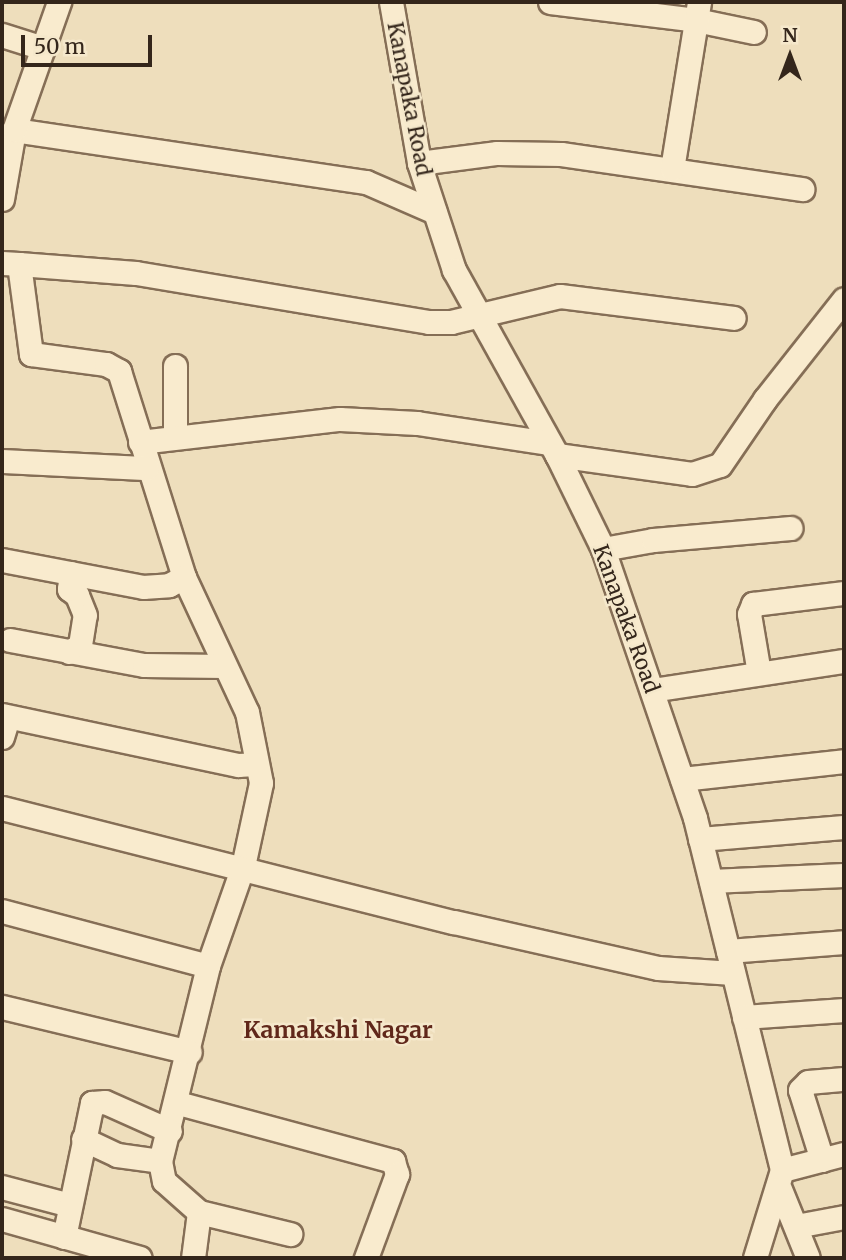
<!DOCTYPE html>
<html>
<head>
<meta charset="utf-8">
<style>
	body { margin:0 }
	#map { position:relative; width:846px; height:1260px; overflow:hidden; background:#eedebc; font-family:Merriweather,serif }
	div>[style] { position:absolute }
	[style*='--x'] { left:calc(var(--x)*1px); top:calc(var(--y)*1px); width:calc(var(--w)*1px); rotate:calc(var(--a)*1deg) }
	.roads { filter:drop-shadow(2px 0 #856e56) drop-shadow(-2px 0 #856e56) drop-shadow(0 2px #856e56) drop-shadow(0 -2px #856e56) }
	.minor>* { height:23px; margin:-11.5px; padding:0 11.5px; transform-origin:11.5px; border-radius:11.5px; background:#f9ebce }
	span { translate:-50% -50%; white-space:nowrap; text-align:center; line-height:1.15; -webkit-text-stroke:5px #f5e8cb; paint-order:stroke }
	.street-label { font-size:21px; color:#34261b }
	.neighbourhood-label { font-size:23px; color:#60271a; font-weight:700 }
	.frame { position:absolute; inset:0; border:4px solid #34261b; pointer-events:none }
	.north { position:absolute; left:755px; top:21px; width:70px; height:70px; -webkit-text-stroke:5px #f5e8cb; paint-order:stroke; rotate:0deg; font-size:19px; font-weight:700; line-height:28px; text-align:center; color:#34261b }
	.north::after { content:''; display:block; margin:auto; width:24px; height:32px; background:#34261b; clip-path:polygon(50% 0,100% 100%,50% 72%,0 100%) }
	.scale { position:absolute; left:21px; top:35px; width:131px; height:32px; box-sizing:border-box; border:4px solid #34261b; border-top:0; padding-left:9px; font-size:21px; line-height:24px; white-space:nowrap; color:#34261b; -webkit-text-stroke:5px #f5e8cb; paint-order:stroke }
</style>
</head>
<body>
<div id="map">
	<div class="roads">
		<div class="minor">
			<i style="--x:391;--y:2;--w:163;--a:80.1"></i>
			<i style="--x:419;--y:163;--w:113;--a:71.9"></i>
			<i style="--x:454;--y:270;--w:212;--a:60.9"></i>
			<i style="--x:557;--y:455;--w:105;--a:63.9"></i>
			<i style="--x:603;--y:549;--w:284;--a:71.1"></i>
			<i style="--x:695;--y:818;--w:363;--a:76.1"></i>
			<i style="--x:782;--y:1170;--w:92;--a:107.1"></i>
			<i style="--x:550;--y:2;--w:147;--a:7"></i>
			<i style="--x:696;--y:20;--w:59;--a:11.7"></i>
			<i style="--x:2;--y:35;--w:43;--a:17.6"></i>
			<i style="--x:14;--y:130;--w:356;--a:8.4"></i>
			<i style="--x:366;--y:182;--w:75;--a:23.5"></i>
			<i style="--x:419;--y:163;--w:79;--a:-7.3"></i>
			<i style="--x:497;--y:153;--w:64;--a:0.9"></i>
			<i style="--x:561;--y:154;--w:244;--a:8.3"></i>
			<i style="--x:672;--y:169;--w:169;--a:-80.8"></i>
			<i style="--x:2;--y:199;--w:70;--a:-80.1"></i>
			<i style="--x:14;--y:130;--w:136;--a:-70.6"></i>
			<i style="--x:2;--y:263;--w:17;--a:3"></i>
			<i style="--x:19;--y:264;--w:91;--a:82.4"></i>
			<i style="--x:31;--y:354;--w:76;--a:7.6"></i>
			<i style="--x:106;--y:364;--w:15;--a:28"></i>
			<i style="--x:119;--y:371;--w:216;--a:72.5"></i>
			<i style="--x:184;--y:577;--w:149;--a:65"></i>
			<i style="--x:247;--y:712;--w:72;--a:78.8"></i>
			<i style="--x:261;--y:783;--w:85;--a:102.2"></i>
			<i style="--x:243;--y:866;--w:106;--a:109.3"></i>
			<i style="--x:208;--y:966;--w:201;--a:103.8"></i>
			<i style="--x:160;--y:1161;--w:20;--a:79"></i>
			<i style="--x:164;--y:1181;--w:47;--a:41.5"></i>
			<i style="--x:199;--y:1212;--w:46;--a:97.4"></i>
			<i style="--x:19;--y:264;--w:117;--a:4.4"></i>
			<i style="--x:136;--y:273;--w:297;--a:9.5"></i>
			<i style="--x:429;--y:322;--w:22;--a:0"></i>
			<i style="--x:451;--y:322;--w:112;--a:-13.4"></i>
			<i style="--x:560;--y:296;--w:175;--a:7.2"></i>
			<i style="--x:175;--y:437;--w:71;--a:-90"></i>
			<i style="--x:140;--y:442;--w:201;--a:-6.6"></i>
			<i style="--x:340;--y:419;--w:77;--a:3"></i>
			<i style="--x:417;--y:423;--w:134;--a:8.6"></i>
			<i style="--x:557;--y:455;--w:136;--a:8"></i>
			<i style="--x:692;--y:474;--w:29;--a:-18"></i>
			<i style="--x:720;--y:465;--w:80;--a:-55.7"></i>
			<i style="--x:765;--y:399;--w:127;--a:-51.7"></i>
			<i style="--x:2;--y:461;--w:145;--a:2.8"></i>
			<i style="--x:603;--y:549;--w:51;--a:-10.2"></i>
			<i style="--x:653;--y:540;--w:138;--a:-5"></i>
			<i style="--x:2;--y:560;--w:144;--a:10.8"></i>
			<i style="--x:143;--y:587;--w:26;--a:-4"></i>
			<i style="--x:169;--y:585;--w:17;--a:-28"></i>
			<i style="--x:10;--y:640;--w:136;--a:10.6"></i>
			<i style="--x:144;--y:665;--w:80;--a:0.7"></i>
			<i style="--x:69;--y:652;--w:13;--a:-32"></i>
			<i style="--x:80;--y:645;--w:30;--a:-81"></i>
			<i style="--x:85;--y:615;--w:22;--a:-112"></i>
			<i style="--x:77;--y:595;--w:10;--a:-143"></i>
			<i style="--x:69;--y:589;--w:16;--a:-83"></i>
			<i style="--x:759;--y:673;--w:60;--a:-99.6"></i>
			<i style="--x:749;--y:614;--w:11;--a:-68"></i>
			<i style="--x:753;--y:604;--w:92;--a:-6.9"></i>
			<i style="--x:652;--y:690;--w:194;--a:-8.6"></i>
			<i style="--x:2;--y:715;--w:241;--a:12"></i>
			<i style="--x:238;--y:765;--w:17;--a:-3"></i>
			<i style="--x:2;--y:737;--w:21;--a:-73"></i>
			<i style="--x:682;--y:779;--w:163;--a:-6.3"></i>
			<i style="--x:2;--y:808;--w:466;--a:14.2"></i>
			<i style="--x:454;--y:922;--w:209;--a:12.7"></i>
			<i style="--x:658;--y:968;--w:75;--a:3.8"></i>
			<i style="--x:700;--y:839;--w:144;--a:-4.8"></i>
			<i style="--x:711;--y:881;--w:133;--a:-2.6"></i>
			<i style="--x:2;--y:911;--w:213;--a:14.9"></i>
			<i style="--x:728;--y:951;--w:116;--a:-4.4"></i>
			<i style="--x:2;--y:1007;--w:193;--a:13.5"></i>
			<i style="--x:744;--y:1017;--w:100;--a:-4"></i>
			<i style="--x:178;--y:1103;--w:223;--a:15.1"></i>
			<i style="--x:393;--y:1161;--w:14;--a:73"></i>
			<i style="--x:397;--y:1174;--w:90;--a:110.3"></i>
			<i style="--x:83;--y:1139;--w:38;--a:25"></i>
			<i style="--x:117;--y:1155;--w:43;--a:7.9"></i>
			<i style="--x:822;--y:1160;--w:73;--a:-107.4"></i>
			<i style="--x:800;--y:1090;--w:11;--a:-45"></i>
			<i style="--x:808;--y:1082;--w:36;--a:-5"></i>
			<i style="--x:782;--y:1170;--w:64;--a:-14.5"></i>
			<i style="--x:2;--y:1187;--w:70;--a:14.8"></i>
			<i style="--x:780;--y:1189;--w:74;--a:67.9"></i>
			<i style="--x:199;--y:1212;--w:94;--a:13.6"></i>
			<i style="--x:2;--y:1219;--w:143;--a:15.8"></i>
			<i style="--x:796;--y:1226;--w:49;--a:-10.6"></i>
			<i style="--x:64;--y:1237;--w:137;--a:-78.2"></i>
			<i style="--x:92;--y:1103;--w:13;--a:-4"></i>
			<i style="--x:105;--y:1102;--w:71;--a:24"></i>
		</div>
	</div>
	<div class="street-label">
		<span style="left:409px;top:99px;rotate:79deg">Kanapaka Road</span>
		<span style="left:626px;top:619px;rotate:70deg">Kanapaka Road</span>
	</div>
	<div class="neighbourhood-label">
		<span style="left:338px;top:1030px">Kamakshi Nagar</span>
	</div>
	<div class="frame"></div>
	<div class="north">N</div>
	<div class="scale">50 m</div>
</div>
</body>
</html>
